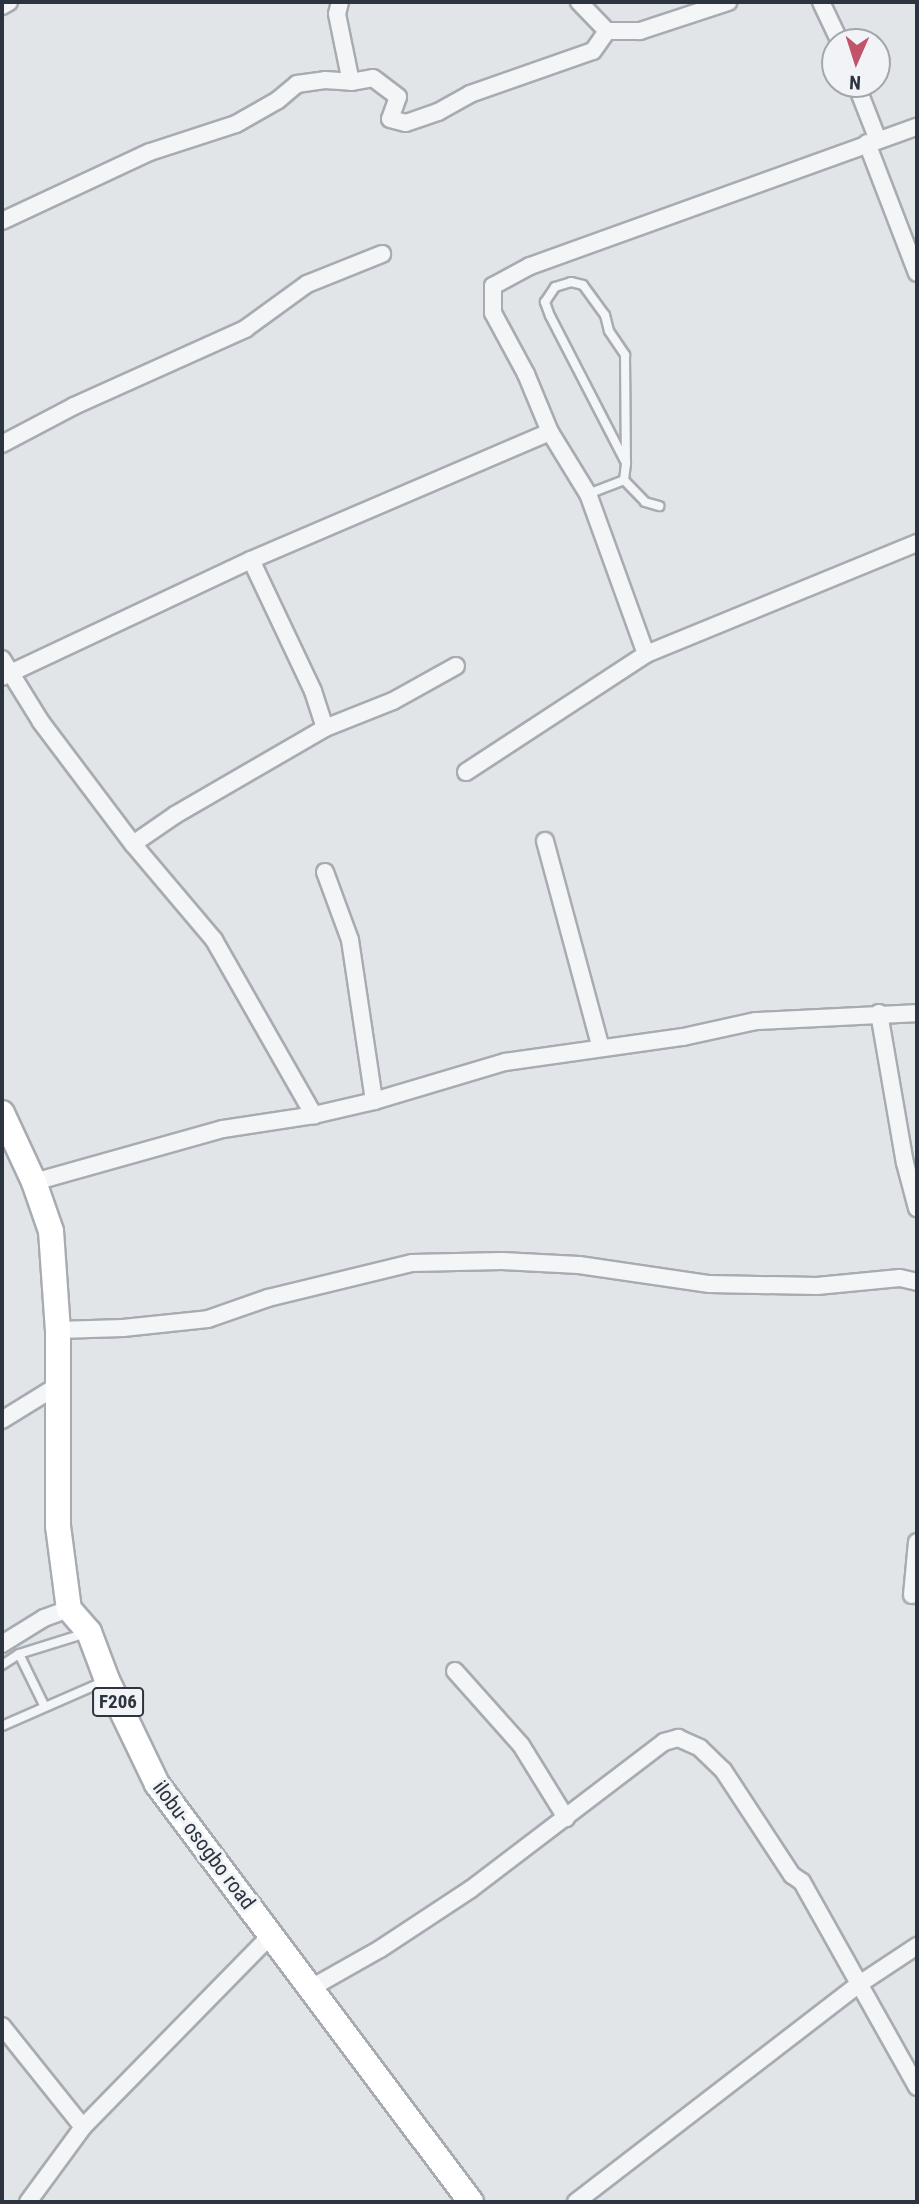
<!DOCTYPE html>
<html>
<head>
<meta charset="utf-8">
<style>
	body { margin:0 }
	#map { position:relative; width:919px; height:2204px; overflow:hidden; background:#e1e5e8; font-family:"Roboto Condensed",sans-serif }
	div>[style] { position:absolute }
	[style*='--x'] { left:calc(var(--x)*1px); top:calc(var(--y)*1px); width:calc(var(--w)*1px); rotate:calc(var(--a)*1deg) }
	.roads { filter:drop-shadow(2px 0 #a7acb2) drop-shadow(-2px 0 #a7acb2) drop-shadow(0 2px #a7acb2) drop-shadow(0 -2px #a7acb2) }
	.service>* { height:8px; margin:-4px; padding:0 4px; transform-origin:4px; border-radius:4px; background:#f4f5f7 }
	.minor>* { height:16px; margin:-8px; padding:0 8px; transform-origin:8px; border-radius:8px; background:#f4f5f7 }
	.primary>* { height:24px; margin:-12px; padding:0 12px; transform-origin:12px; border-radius:12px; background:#fff }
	span { translate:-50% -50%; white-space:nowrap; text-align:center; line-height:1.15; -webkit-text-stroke:6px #f1f3f6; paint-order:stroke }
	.shield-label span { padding:2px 5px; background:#f1f3f6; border:2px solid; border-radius:5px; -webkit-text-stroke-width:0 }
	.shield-label { font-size:19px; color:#2b343f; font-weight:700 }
	.street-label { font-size:21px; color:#2b343f }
	.frame { position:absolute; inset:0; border:4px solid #2b343f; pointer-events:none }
	.north { position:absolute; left:821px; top:28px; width:70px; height:70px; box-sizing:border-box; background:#f1f3f6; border:2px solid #a2a7ad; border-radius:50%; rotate:183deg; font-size:19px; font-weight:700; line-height:28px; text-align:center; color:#2b343f }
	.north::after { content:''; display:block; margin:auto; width:24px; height:32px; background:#c1536b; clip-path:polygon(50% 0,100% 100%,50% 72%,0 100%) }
</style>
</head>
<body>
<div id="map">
	<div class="roads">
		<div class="service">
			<i style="--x:624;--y:480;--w:30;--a:46"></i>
			<i style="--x:645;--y:502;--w:15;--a:16"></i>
			<i style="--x:588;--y:494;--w:39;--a:-21"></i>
			<i style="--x:624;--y:480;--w:17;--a:-83"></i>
			<i style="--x:626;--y:463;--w:165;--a:-117.3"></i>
			<i style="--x:550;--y:316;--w:15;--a:-110"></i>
			<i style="--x:545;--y:302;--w:18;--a:-56"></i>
			<i style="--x:555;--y:287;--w:17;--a:-17"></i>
			<i style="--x:571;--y:282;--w:12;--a:14"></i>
			<i style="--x:583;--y:285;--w:37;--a:54"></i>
			<i style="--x:605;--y:315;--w:16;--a:76"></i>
			<i style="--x:609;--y:331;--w:29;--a:56"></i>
			<i style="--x:625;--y:355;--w:108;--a:89.5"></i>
			<i style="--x:19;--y:1654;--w:57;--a:63.9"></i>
			<i style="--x:2;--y:1665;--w:20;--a:-33"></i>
			<i style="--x:19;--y:1654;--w:70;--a:-17.4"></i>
			<i style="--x:2;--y:1726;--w:112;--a:-23.6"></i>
		</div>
		<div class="minor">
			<i style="--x:340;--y:2;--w:12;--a:104"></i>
			<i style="--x:337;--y:14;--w:69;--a:78.4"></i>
			<i style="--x:579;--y:2;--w:40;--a:46"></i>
			<i style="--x:821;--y:2;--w:44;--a:64.6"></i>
			<i style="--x:2;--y:6;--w:8;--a:-30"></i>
			<i style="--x:856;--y:84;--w:60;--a:68.6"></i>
			<i style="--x:867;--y:143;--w:139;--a:69"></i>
			<i style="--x:2;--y:221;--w:163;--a:-25"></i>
			<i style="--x:150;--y:152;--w:90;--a:-18"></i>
			<i style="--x:236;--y:124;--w:48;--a:-29.7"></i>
			<i style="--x:278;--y:100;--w:25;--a:-40"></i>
			<i style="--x:297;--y:84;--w:28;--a:-8"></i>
			<i style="--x:325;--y:80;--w:26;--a:4"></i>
			<i style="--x:351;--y:82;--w:22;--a:-10"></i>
			<i style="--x:373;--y:78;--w:31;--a:37"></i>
			<i style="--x:398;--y:97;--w:23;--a:110"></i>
			<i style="--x:390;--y:119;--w:16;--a:14"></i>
			<i style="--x:406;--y:123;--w:34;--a:-19"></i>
			<i style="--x:438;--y:112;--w:37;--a:-29"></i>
			<i style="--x:470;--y:94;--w:130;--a:-19.3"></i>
			<i style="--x:593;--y:51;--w:24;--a:-55"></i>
			<i style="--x:607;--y:31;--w:33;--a:0"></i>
			<i style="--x:640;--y:31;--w:93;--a:-18.2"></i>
			<i style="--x:2;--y:444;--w:81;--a:-27.8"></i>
			<i style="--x:74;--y:406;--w:188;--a:-24.2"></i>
			<i style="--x:245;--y:329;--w:77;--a:-36"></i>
			<i style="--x:307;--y:284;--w:81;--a:-21.8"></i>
			<i style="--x:646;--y:654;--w:170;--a:-109.9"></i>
			<i style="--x:588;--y:494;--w:73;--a:-121.5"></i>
			<i style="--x:550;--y:432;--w:63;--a:-112.5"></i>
			<i style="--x:526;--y:374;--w:69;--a:-118.4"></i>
			<i style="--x:493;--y:313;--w:27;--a:-90"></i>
			<i style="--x:493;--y:286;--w:42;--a:-28.4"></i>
			<i style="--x:530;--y:266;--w:411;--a:-19.8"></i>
			<i style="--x:2;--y:659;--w:74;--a:58.2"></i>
			<i style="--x:41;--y:722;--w:153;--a:53"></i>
			<i style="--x:133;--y:844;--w:126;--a:49.8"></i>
			<i style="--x:214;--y:940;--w:202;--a:60.3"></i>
			<i style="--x:2;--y:677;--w:275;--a:-25.2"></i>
			<i style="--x:251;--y:560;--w:325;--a:-23.2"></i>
			<i style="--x:325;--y:728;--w:73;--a:-21.7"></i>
			<i style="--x:393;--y:701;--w:72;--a:-29.1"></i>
			<i style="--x:466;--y:772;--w:215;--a:-33.2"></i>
			<i style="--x:646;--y:654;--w:293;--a:-22.3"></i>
			<i style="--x:545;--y:841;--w:214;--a:74.9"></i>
			<i style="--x:133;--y:844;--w:51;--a:-34.6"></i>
			<i style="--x:175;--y:815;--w:173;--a:-30.1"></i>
			<i style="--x:325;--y:728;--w:39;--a:-108"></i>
			<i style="--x:313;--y:691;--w:145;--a:-115.3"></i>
			<i style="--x:325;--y:872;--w:72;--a:69.8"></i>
			<i style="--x:350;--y:940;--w:163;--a:81.5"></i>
			<i style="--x:879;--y:1013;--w:152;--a:80.2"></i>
			<i style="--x:905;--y:1163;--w:47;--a:75.1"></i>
			<i style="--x:34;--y:1182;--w:196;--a:-15.7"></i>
			<i style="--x:223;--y:1129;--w:92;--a:-8.7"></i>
			<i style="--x:314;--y:1115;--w:62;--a:-13.1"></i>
			<i style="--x:374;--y:1101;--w:137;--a:-16.6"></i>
			<i style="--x:505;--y:1062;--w:180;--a:-8"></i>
			<i style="--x:683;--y:1037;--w:75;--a:-12.4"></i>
			<i style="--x:756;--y:1021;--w:161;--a:-2.8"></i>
			<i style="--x:58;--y:1330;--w:65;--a:-1.8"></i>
			<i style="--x:123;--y:1328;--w:85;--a:-6"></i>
			<i style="--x:208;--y:1319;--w:64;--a:-19.3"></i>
			<i style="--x:268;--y:1298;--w:148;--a:-13.7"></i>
			<i style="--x:412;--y:1263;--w:90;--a:-1.3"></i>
			<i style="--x:502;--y:1261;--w:77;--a:3"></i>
			<i style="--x:579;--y:1265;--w:132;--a:8.3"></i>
			<i style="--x:710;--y:1284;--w:107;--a:1.1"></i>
			<i style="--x:817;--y:1286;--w:83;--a:-5.5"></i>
			<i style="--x:900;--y:1278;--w:17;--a:13"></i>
			<i style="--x:2;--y:1420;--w:65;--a:-31.7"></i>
			<i style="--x:912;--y:1595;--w:53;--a:-84.6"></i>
			<i style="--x:2;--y:1644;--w:49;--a:-31.8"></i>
			<i style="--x:44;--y:1618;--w:27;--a:-20"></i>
			<i style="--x:455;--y:1671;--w:99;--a:48.3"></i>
			<i style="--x:521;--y:1745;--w:86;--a:58.3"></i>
			<i style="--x:311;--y:1988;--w:79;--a:-29.5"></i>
			<i style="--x:380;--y:1949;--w:109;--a:-33.4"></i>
			<i style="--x:471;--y:1889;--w:243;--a:-37.3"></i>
			<i style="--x:664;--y:1742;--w:15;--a:-16"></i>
			<i style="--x:678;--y:1738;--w:24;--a:24"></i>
			<i style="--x:700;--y:1748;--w:32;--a:44"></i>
			<i style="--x:723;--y:1770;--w:126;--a:56.7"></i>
			<i style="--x:792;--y:1875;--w:12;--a:35"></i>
			<i style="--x:802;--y:1882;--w:235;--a:60.7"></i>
			<i style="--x:2;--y:2026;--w:129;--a:51.3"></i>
			<i style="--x:28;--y:2202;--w:93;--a:-53.7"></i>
			<i style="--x:83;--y:2127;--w:270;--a:-45.6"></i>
			<i style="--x:576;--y:2202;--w:356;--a:-37.6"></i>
			<i style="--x:858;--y:1985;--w:71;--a:-33.5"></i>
		</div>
		<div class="primary">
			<i style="--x:2;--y:1113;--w:76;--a:65.1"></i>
			<i style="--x:34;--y:1182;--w:52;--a:70.9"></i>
			<i style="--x:51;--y:1231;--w:99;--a:86"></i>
			<i style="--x:58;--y:1330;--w:196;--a:90"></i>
			<i style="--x:58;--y:1526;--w:84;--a:82.5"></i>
			<i style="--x:69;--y:1609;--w:30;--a:49"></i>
			<i style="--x:89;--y:1632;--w:51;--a:69.4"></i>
			<i style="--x:107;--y:1680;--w:115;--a:64.3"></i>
			<i style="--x:157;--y:1784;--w:523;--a:53.09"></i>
		</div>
	</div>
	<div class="shield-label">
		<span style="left:118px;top:1702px">F206</span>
	</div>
	<div class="street-label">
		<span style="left:204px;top:1845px;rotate:53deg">ilobu- osogbo road</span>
	</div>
	<div class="frame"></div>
	<div class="north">N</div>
</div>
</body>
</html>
